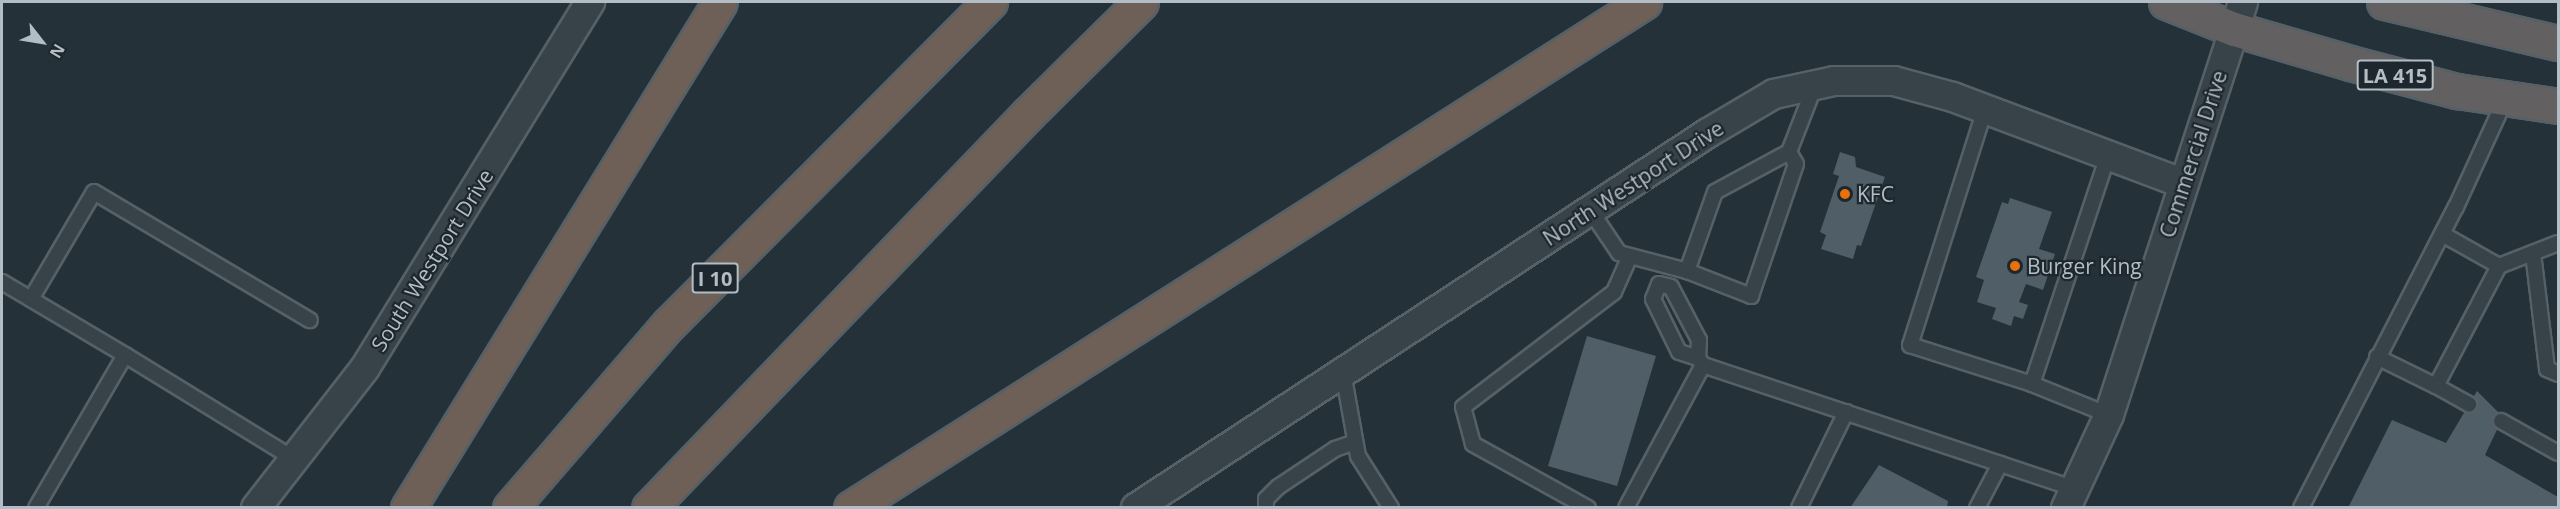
<!DOCTYPE html>
<html>
<head>
<meta charset="utf-8">
<style>
	body { margin:0 }
	#map { position:relative; width:2560px; height:509px; overflow:hidden; background:#243138; font-family:"Open Sans",sans-serif }
	div>[style] { position:absolute }
	[style*='--x'] { left:calc(var(--x)*1px); top:calc(var(--y)*1px); width:calc(var(--w)*1px); rotate:calc(var(--a)*1deg) }
	.building>* { inset:0; background:#505e67 }
	.roads { filter:drop-shadow(2px 0 #566067) drop-shadow(-2px 0 #566067) drop-shadow(0 2px #566067) drop-shadow(0 -2px #566067) }
	.service>* { height:14px; margin:-7px; padding:0 7px; transform-origin:7px; border-radius:7px; background:#384249 }
	.minor>* { height:28px; margin:-14px; padding:0 14px; transform-origin:14px; border-radius:14px; background:#384249 }
	.trunk>* { height:33px; margin:-16.5px; padding:0 16.5px; transform-origin:16.5px; border-radius:16.5px; background:#626060 }
	.motorway>* { height:33px; margin:-16.5px; padding:0 16.5px; transform-origin:16.5px; border-radius:16.5px; background:#6e6056 }
	.dots>* { width:16px; height:16px; translate:-50% -50%; box-sizing:border-box; border:3px solid #1d272d; border-radius:50% }
	span { translate:-50% -50%; white-space:nowrap; text-align:center; line-height:1.15; -webkit-text-stroke:4.5px #1d272d; paint-order:stroke }
	.shield-label span { padding:2px 4px; background:#1d272d; border:2px solid; border-radius:4px; -webkit-text-stroke-width:0 }
	.shield-label { font-size:20px; color:#b3bdc5; font-weight:700 }
	.street-label { font-size:21px; color:#b3bdc5 }
	.poi-label { font-size:21px; color:#b3bdc5 }
	.left { translate:0 -50%; text-align:left }
	.frame { position:absolute; inset:0; border:3px solid #b3bdc5; pointer-events:none }
	.north { position:absolute; left:12px; top:12px; width:60px; height:60px; -webkit-text-stroke:4px #1d272d; paint-order:stroke; rotate:121deg; font-size:16px; font-weight:700; line-height:24px; text-align:center; color:#b3bdc5 }
	.north::after { content:''; display:block; margin:auto; width:21px; height:27px; background:#b3bdc5; clip-path:polygon(50% 0,100% 100%,50% 72%,0 100%) }
</style>
</head>
<body>
<div id="map">
	<div class="building">
		<i style="clip-path:polygon(1840px 152px,1855px 157px,1856px 167px,1885px 177px,1861px 246px,1857px 245px,1853px 259px,1821px 249px,1826px 235px,1820px 232px,1839px 176px,1833px 174px)"></i>
		<i style="clip-path:polygon(2010px 198px,2052px 212px,2039px 249px,2055px 254px,2043px 290px,2026px 284px,2019px 302px,2028px 305px,2023px 319px,2014px 316px,2011px 326px,1992px 319px,1996px 308px,1977px 302px,1984px 280px,1976px 277px,2002px 202px,2008px 204px)"></i>
		<i style="clip-path:polygon(1587px 336px,1656px 356px,1617px 486px,1548px 466px)"></i>
		<i style="clip-path:polygon(2477px 391px,2503px 417px,2485px 455px,2558px 497px,2558px 508px,2348px 508px,2392px 420px,2446px 443px)"></i>
		<i style="clip-path:polygon(1879px 465px,1948px 501px,1947px 508px,1850px 508px)"></i>
	</div>
	<div class="roads">
		<div class="service">
			<i style="--x:1985;--y:109;--w:248;--a:107.6"></i>
			<i style="--x:1910;--y:345;--w:128;--a:17.7"></i>
			<i style="--x:2032;--y:384;--w:241;--a:-71.6"></i>
			<i style="--x:1789;--y:152;--w:72;--a:-68.8"></i>
			<i style="--x:1590;--y:210;--w:52;--a:56"></i>
			<i style="--x:1619;--y:253;--w:70;--a:14.8"></i>
			<i style="--x:1687;--y:271;--w:69;--a:21.3"></i>
			<i style="--x:1751;--y:296;--w:139;--a:-71.2"></i>
			<i style="--x:1796;--y:164;--w:14;--a:-120"></i>
			<i style="--x:1789;--y:152;--w:84;--a:151.6"></i>
			<i style="--x:1715;--y:192;--w:84;--a:109.5"></i>
			<i style="--x:2533;--y:253;--w:117;--a:83.1"></i>
			<i style="--x:2547;--y:369;--w:12;--a:24"></i>
			<i style="--x:2499;--y:266;--w:63;--a:-21.3"></i>
			<i style="--x:2;--y:282;--w:143;--a:30.7"></i>
			<i style="--x:31;--y:299;--w:124;--a:-59.5"></i>
			<i style="--x:94;--y:192;--w:251;--a:30.7"></i>
			<i style="--x:2377;--y:357;--w:66;--a:26.2"></i>
			<i style="--x:2436;--y:386;--w:136;--a:-62.3"></i>
			<i style="--x:2499;--y:266;--w:65;--a:-150.7"></i>
			<i style="--x:1698;--y:358;--w:20;--a:-162"></i>
			<i style="--x:1679;--y:352;--w:59;--a:-116.1"></i>
			<i style="--x:1653;--y:299;--w:16;--a:-68"></i>
			<i style="--x:1659;--y:284;--w:12;--a:14"></i>
			<i style="--x:1671;--y:287;--w:60;--a:62.2"></i>
			<i style="--x:1699;--y:340;--w:18;--a:93"></i>
			<i style="--x:1698;--y:358;--w:9;--a:54"></i>
			<i style="--x:1343;--y:372;--w:85;--a:79.9"></i>
			<i style="--x:1358;--y:456;--w:62;--a:57.6"></i>
			<i style="--x:2032;--y:384;--w:83;--a:21.9"></i>
			<i style="--x:2436;--y:386;--w:38;--a:29"></i>
			<i style="--x:2501;--y:421;--w:65;--a:29.3"></i>
			<i style="--x:36;--y:508;--w:177;--a:-59.8"></i>
			<i style="--x:125;--y:355;--w:198;--a:31.6"></i>
			<i style="--x:1266;--y:508;--w:9;--a:-90"></i>
			<i style="--x:1266;--y:499;--w:17;--a:-45"></i>
			<i style="--x:1278;--y:487;--w:69;--a:-33.7"></i>
			<i style="--x:1335;--y:449;--w:21;--a:-19"></i>
			<i style="--x:1588;--y:508;--w:132;--a:-150.9"></i>
			<i style="--x:1473;--y:444;--w:38;--a:-105"></i>
			<i style="--x:1463;--y:407;--w:190;--a:-37.3"></i>
			<i style="--x:1614;--y:292;--w:39;--a:-66"></i>
			<i style="--x:1626;--y:508;--w:162;--a:-61.7"></i>
			<i style="--x:1703;--y:365;--w:393;--a:18.4"></i>
			<i style="--x:1799;--y:508;--w:107;--a:-63.9"></i>
			<i style="--x:1977;--y:508;--w:50;--a:-62.4"></i>
			<i style="--x:2301;--y:508;--w:339;--a:-62.8"></i>
			<i style="--x:2456;--y:207;--w:120;--a:-65.4"></i>
		</div>
		<div class="minor">
			<i style="--x:256;--y:508;--w:177;--a:-52.1"></i>
			<i style="--x:365;--y:368;--w:430;--a:-58.4"></i>
			<i style="--x:1136;--y:508;--w:684;--a:-33.25"></i>
			<i style="--x:1708;--y:133;--w:77;--a:-30.6"></i>
			<i style="--x:1774;--y:94;--w:61;--a:-12.2"></i>
			<i style="--x:1834;--y:81;--w:60;--a:0"></i>
			<i style="--x:1894;--y:81;--w:61;--a:15.2"></i>
			<i style="--x:1953;--y:97;--w:245;--a:20.6"></i>
			<i style="--x:2066;--y:508;--w:102;--a:-65.2"></i>
			<i style="--x:2109;--y:415;--w:434;--a:-72"></i>
		</div>
		<div class="trunk">
			<i style="--x:2166;--y:2;--w:73;--a:21.7"></i>
			<i style="--x:2234;--y:29;--w:121;--a:16.3"></i>
			<i style="--x:2350;--y:63;--w:111;--a:14.7"></i>
			<i style="--x:2457;--y:91;--w:102;--a:8.4"></i>
			<i style="--x:2384;--y:2;--w:179;--a:13.3"></i>
		</div>
		<div class="motorway">
			<i style="--x:408;--y:508;--w:594;--a:-58.34"></i>
			<i style="--x:510;--y:508;--w:243;--a:-49.2"></i>
			<i style="--x:669;--y:324;--w:455;--a:-45.1"></i>
			<i style="--x:649;--y:508;--w:547;--a:-46.11"></i>
			<i style="--x:1028;--y:114;--w:159;--a:-44.7"></i>
			<i style="--x:851;--y:508;--w:941;--a:-32.54"></i>
		</div>
	</div>
	<div class="dots">
		<i style="left:1845px;top:194px;background:#e8710a"></i>
		<i style="left:2015px;top:266px;background:#e8710a"></i>
	</div>
	<div class="shield-label">
		<span style="left:2395px;top:75px">LA 415</span>
		<span style="left:715px;top:278px">I 10</span>
	</div>
	<div class="street-label">
		<span style="left:2193px;top:154px;rotate:-72deg">Commercial Drive</span>
		<span style="left:1633px;top:183px;rotate:-33deg">North Westport Drive</span>
		<span style="left:432px;top:260px;rotate:-58deg">South Westport Drive</span>
	</div>
	<div class="poi-label">
		<span class="left" style="left:1857px;top:194px">KFC</span>
		<span class="left" style="left:2027px;top:266px">Burger King</span>
	</div>
	<div class="frame"></div>
	<div class="north">N</div>
</div>
</body>
</html>
